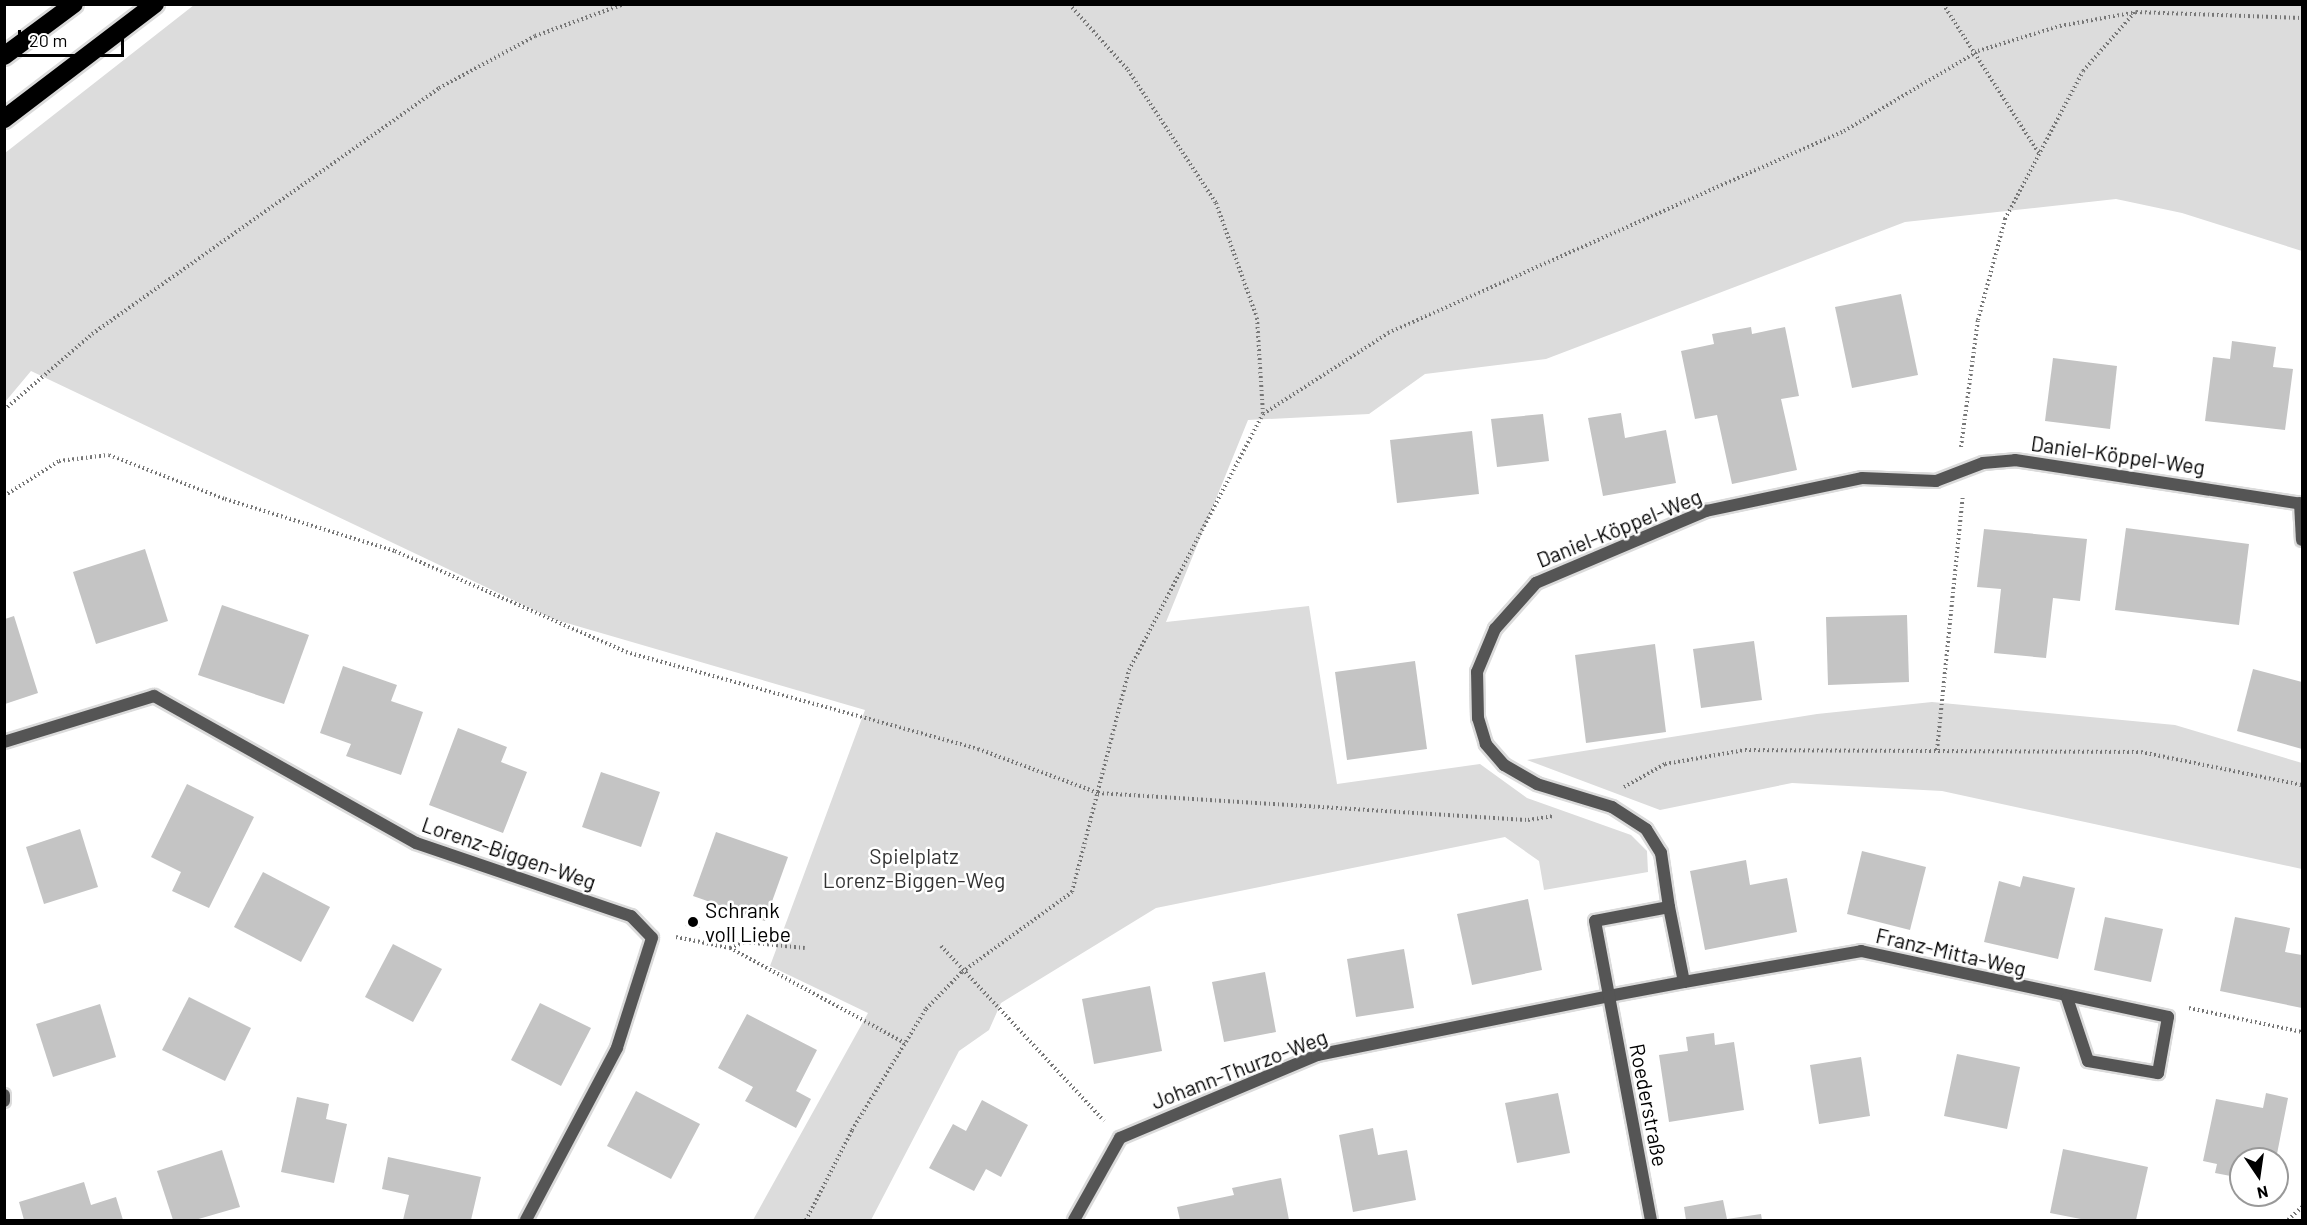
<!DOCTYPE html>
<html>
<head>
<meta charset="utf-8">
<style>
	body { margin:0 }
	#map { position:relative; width:2307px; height:1225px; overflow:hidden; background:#fff; font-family:Barlow,sans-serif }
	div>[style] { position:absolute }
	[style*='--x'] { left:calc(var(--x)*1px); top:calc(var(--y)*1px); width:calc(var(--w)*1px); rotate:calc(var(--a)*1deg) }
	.green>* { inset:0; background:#dcdcdc }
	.building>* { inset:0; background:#c4c4c4 }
	.path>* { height:4px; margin-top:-2px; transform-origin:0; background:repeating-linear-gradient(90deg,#777 0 1.5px,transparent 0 4.5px) }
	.roads { filter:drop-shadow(2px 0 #dbdbdb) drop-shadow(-2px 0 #dbdbdb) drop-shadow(0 2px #dbdbdb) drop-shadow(0 -2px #dbdbdb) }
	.street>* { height:12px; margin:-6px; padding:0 6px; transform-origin:6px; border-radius:6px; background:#555 }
	.highway>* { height:18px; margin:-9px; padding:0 9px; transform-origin:9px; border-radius:9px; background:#000 }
	.dots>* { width:16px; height:16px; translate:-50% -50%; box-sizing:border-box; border:3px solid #fff; border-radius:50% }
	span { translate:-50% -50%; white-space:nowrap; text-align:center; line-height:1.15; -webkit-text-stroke:5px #fff; paint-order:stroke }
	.street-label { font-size:21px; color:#000 }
	.park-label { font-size:21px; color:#333 }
	.poi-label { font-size:21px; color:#000 }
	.left { translate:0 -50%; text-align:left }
	.frame { position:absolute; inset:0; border:6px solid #000; pointer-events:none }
	.north { position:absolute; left:2229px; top:1147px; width:60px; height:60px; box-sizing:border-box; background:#fff; border:2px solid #999; border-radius:50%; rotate:167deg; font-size:16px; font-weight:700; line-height:24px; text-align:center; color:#000 }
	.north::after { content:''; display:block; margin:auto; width:21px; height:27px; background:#000; clip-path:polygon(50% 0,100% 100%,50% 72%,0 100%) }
	.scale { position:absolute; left:18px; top:30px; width:106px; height:27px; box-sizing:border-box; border:3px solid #000; border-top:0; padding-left:8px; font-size:18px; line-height:21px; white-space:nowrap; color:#000; -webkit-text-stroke:4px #fff; paint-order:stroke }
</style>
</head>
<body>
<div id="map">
	<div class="green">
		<i style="clip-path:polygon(194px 5px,2302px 5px,2302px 251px,2182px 213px,2116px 199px,1905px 222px,1546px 359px,1425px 374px,1369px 414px,1248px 420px,1166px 622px,1309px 606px,1337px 784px,1480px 764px,1527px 798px,1631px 835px,1647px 851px,1648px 872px,1544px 890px,1539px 861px,1505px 837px,1156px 908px,1001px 1003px,989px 1030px,959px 1051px,871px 1220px,753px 1220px,868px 1013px,770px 966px,865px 710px,553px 619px,31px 371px,5px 402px,5px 153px)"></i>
		<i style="clip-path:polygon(1932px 702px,2175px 725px,2302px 763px,2302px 869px,1942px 791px,1792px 783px,1660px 810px,1527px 760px,1817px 714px)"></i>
	</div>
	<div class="building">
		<i style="clip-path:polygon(1901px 294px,1918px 375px,1852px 388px,1835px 307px)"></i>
		<i style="clip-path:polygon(1751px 327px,1752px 334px,1785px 327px,1799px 396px,1781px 399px,1797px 470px,1732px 484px,1717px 415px,1695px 419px,1681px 351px,1714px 344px,1712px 334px)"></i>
		<i style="clip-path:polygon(2232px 341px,2276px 347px,2273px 367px,2293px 369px,2285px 430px,2205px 421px,2213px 357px,2230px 359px)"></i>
		<i style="clip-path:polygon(2053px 358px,2117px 366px,2110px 429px,2045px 421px)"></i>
		<i style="clip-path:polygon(1621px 413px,1625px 438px,1666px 430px,1676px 483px,1603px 496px,1588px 418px)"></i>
		<i style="clip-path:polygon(1543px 414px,1549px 461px,1497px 467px,1491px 419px)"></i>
		<i style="clip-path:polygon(1472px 431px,1479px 494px,1397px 503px,1390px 440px)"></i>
		<i style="clip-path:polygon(2126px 528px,2249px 544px,2239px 625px,2115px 610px)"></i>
		<i style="clip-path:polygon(1984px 529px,2087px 539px,2080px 601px,2053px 598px,2046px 658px,1994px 653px,2001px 589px,1977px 587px)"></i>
		<i style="clip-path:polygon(145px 549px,168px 621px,96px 644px,73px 572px)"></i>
		<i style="clip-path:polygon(222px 605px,309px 635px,284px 704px,198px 675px)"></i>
		<i style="clip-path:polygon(1907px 615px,1909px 682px,1828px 685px,1826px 617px)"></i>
		<i style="clip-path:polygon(14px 616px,38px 693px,5px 704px,5px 619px)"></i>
		<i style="clip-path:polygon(1754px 641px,1762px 700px,1701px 708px,1693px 649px)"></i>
		<i style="clip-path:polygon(1655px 644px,1666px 732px,1586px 743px,1575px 655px)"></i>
		<i style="clip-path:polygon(1415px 661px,1427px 749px,1347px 760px,1335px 672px)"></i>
		<i style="clip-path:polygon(343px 666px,397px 685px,391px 701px,423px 712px,401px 775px,346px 756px,351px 744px,320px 733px)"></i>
		<i style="clip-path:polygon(2253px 669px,2302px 682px,2302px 749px,2237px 731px)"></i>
		<i style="clip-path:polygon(458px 728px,507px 747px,501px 762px,527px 772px,503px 833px,429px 805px)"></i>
		<i style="clip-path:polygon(601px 772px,660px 792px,641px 847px,582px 827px)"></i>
		<i style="clip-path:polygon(187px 784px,254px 817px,209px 908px,172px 891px,181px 872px,151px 857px)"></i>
		<i style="clip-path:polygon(80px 829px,98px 887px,44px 904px,26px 847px)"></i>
		<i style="clip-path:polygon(716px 832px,788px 857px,765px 921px,693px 896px)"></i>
		<i style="clip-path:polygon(1862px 851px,1926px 867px,1910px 930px,1847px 914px)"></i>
		<i style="clip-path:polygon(1746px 860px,1750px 885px,1787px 878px,1797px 932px,1705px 950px,1690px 871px)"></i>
		<i style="clip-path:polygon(263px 872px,330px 907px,301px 962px,234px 927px)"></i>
		<i style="clip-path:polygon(2023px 876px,2075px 888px,2058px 959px,1984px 942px,1999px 881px,2020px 887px)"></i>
		<i style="clip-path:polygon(1528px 899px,1542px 970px,1472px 985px,1457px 914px)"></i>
		<i style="clip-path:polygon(2105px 917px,2163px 929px,2151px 982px,2094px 970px)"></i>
		<i style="clip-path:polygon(2235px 917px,2290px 928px,2285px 952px,2302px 955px,2302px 1008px,2220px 991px)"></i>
		<i style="clip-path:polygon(695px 919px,700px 928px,685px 926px)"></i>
		<i style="clip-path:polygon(393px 944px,442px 969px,413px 1022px,365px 997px)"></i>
		<i style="clip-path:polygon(1404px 949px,1414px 1008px,1356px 1017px,1347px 959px)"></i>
		<i style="clip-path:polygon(1265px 972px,1276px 1032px,1224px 1042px,1212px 982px)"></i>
		<i style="clip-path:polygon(1150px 986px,1162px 1051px,1094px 1064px,1082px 999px)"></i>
		<i style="clip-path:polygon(189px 997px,251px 1028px,225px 1081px,162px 1050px)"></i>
		<i style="clip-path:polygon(540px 1003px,591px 1028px,561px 1086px,511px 1060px)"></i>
		<i style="clip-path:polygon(100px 1004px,116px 1057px,53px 1077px,36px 1024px)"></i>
		<i style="clip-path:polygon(747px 1014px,817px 1050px,796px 1091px,811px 1099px,796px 1128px,745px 1101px,753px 1087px,718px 1068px)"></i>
		<i style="clip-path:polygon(1714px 1033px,1715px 1045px,1734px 1042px,1744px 1110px,1669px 1122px,1659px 1055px,1688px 1051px,1686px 1037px)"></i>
		<i style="clip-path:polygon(1957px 1054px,2020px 1067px,2007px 1129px,1944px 1116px)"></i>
		<i style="clip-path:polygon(1861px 1057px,1870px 1116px,1819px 1124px,1810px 1065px)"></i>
		<i style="clip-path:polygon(636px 1091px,700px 1124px,671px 1179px,607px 1146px)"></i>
		<i style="clip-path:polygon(1558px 1093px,1570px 1153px,1517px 1163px,1505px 1103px)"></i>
		<i style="clip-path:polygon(2266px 1093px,2288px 1098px,2276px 1159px,2241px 1159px,2241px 1178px,2215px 1173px,2217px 1164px,2203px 1161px,2216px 1099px,2263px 1108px)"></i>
		<i style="clip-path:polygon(297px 1097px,329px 1104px,326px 1119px,347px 1124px,334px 1183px,281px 1172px)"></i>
		<i style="clip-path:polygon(982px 1100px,1028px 1125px,1001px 1177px,986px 1169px,974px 1191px,929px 1168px,953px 1124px,966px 1131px)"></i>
		<i style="clip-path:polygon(1373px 1128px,1378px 1155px,1407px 1150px,1416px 1200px,1353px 1212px,1339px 1135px)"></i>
		<i style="clip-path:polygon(2063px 1149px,2148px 1167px,2136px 1220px,2086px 1220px,2050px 1213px)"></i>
		<i style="clip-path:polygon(222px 1150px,240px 1207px,195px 1220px,173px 1220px,157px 1171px)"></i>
		<i style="clip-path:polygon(388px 1157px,481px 1177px,471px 1220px,403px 1220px,409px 1195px,382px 1189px)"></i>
		<i style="clip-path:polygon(1281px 1178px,1289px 1220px,1180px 1220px,1177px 1207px,1234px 1195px,1232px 1188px)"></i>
		<i style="clip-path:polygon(84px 1182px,91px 1205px,116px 1197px,123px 1220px,24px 1220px,19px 1202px)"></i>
		<i style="clip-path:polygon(1723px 1200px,1727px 1219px,1761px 1214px,1762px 1220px,1686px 1220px,1684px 1207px)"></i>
	</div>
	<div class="path">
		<i style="--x:1069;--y:4;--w:89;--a:48.2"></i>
		<i style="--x:1128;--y:70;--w:159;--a:56.5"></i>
		<i style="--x:1216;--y:203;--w:122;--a:70.4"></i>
		<i style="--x:1257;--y:318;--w:95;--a:86.4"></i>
		<i style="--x:1943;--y:4;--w:179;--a:57.3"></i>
		<i style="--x:4;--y:410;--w:116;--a:-40.8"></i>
		<i style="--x:92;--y:334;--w:425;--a:-35.3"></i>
		<i style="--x:439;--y:88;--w:109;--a:-28.4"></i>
		<i style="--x:535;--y:36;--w:95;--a:-19.8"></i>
		<i style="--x:1961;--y:447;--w:128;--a:-82.4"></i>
		<i style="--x:1978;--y:320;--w:105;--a:-75"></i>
		<i style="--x:2005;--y:219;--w:167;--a:-62.2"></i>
		<i style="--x:2083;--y:71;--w:79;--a:-48.6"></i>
		<i style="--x:4;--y:496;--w:65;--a:-32.5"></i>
		<i style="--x:59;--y:461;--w:50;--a:-6.8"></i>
		<i style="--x:109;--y:455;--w:124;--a:20.8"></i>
		<i style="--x:225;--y:499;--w:178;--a:17"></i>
		<i style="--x:395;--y:551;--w:252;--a:23.6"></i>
		<i style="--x:626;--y:652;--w:365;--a:15.4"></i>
		<i style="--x:978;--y:749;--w:128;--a:20.1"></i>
		<i style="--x:1098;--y:793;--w:431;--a:3.6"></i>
		<i style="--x:1528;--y:820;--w:26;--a:-9"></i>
		<i style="--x:1937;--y:750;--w:255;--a:-84.2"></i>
		<i style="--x:1624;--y:787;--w:47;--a:-29.3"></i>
		<i style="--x:1665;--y:764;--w:81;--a:-9.9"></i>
		<i style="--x:1745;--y:750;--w:396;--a:0.3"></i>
		<i style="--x:2141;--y:752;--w:164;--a:11.6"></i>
		<i style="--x:676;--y:937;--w:55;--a:11.5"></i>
		<i style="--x:730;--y:948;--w:199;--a:28.5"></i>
		<i style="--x:941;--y:946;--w:239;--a:47"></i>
		<i style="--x:730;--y:948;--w:16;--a:-22"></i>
		<i style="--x:745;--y:942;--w:60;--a:5.7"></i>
		<i style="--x:2189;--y:1008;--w:116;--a:12"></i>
		<i style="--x:806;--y:1220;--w:101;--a:-62.9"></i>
		<i style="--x:852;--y:1130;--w:142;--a:-58.6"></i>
		<i style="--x:926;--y:1009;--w:52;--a:-45.8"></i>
		<i style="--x:962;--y:972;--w:136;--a:-36"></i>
		<i style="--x:1072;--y:892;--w:229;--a:-75.6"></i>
		<i style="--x:1129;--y:670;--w:289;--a:-62.4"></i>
		<i style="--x:1263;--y:414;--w:149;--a:-32.9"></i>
		<i style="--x:1388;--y:333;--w:499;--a:-23.9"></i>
		<i style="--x:1844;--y:131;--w:156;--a:-30.8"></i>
		<i style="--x:1978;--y:51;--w:86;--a:-17"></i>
		<i style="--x:2060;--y:26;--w:77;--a:-10.4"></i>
		<i style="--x:2136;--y:12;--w:166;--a:2.1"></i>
		<i style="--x:2288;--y:1220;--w:19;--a:-43"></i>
	</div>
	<div class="roads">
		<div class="street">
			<i style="--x:2300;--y:503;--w:37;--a:87"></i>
			<i style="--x:4;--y:742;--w:157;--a:-17"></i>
			<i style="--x:154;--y:696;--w:300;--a:29.3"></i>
			<i style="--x:416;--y:843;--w:227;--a:18.8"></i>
			<i style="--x:631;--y:916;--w:30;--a:46"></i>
			<i style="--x:652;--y:938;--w:115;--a:107.7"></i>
			<i style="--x:617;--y:1048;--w:195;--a:117.9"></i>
			<i style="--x:1669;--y:907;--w:55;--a:-98.4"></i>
			<i style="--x:1661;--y:853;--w:28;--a:-122"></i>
			<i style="--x:1646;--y:829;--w:40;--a:-147.1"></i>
			<i style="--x:1612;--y:807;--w:78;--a:-163"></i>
			<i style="--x:1537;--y:784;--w:38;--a:-150"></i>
			<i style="--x:1504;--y:765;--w:28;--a:-131"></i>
			<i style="--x:1486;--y:744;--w:27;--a:-107"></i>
			<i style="--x:1478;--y:718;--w:46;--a:-91.2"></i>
			<i style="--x:1477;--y:672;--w:47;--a:-67.3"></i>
			<i style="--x:1495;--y:629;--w:62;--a:-48.3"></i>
			<i style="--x:1536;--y:583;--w:185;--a:-23"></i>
			<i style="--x:1706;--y:511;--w:159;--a:-11.9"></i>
			<i style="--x:1862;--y:478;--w:74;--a:2.3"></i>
			<i style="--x:1936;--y:481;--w:50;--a:-21"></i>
			<i style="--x:1983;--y:463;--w:32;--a:-5"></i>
			<i style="--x:2015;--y:460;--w:290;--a:8.7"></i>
			<i style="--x:1684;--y:982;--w:180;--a:-9.9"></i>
			<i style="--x:1861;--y:951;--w:314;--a:12.1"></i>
			<i style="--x:2168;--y:1017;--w:57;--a:100.1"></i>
			<i style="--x:2158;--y:1073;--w:71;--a:-170.3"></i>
			<i style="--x:2088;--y:1061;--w:66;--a:-108.4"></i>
			<i style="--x:4;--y:1095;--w:6;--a:90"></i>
			<i style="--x:1074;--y:1220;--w:94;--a:-60.7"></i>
			<i style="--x:1120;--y:1138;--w:214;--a:-22.8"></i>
			<i style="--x:1317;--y:1055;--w:298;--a:-11.4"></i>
			<i style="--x:1609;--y:996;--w:76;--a:-10.6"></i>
			<i style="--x:1684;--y:982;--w:76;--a:-101.3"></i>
			<i style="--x:1669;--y:907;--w:75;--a:169.3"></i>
			<i style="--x:1595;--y:921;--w:76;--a:79.4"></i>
			<i style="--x:1609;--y:996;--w:228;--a:79.4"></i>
		</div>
		<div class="highway">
			<i style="--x:4;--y:56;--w:87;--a:-36.6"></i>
			<i style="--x:4;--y:119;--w:190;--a:-37.3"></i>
		</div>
	</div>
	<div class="dots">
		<i style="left:693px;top:922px;background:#000"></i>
	</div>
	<div class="street-label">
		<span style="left:2118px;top:455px;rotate:8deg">Daniel-Köppel-Weg</span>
		<span style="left:1619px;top:528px;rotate:-22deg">Daniel-Köppel-Weg</span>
		<span style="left:509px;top:853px;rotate:19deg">Lorenz-Biggen-Weg</span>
		<span style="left:1951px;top:952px;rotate:13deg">Franz-Mitta-Weg</span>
		<span style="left:1239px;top:1069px;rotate:-21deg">Johann-Thurzo-Weg</span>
		<span style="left:1649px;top:1105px;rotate:79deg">Roederstraße</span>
	</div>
	<div class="park-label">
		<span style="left:914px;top:868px">Spielplatz<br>Lorenz-Biggen-Weg</span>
	</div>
	<div class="poi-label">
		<span class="left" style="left:705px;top:922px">Schrank<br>voll Liebe</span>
	</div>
	<div class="frame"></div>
	<div class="north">N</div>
	<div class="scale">20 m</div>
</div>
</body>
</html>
